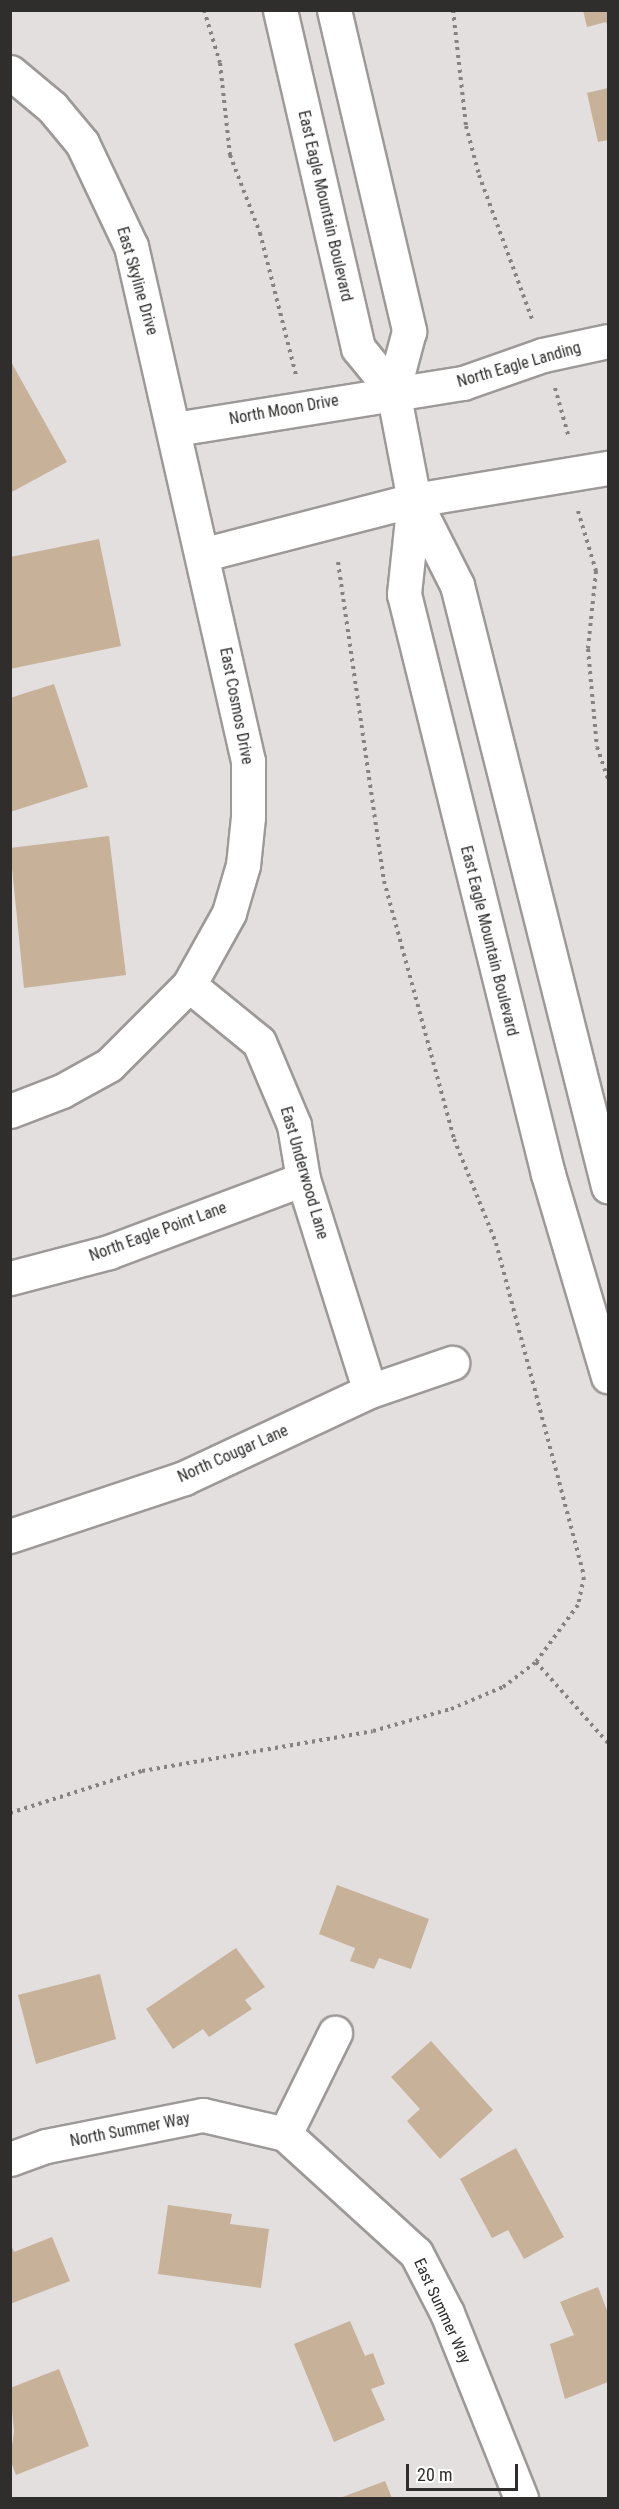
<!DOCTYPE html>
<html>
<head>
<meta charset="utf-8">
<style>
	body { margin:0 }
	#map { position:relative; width:619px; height:2509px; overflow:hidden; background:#e3dfde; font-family:"Roboto Condensed",sans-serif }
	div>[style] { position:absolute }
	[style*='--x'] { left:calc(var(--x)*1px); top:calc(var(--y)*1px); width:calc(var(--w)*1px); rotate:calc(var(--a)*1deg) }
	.building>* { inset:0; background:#c7b198 }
	.path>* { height:4px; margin-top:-2px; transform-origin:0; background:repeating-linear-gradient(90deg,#858281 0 3px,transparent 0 7.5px) }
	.roads { filter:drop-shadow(2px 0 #9d9998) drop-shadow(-2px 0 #9d9998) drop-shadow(0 2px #9d9998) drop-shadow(0 -2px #9d9998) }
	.minor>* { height:33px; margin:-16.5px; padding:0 16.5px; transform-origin:16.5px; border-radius:16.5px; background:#fff }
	span { translate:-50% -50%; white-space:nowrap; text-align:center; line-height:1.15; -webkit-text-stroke:6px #fff; paint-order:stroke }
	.street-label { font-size:16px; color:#2f2e2d }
	.frame { position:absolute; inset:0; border:12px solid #2f2e2d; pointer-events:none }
	.scale { position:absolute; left:406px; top:2464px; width:112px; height:27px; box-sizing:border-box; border:3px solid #2f2e2d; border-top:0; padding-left:8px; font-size:18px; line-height:21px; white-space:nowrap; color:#2f2e2d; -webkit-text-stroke:4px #fff; paint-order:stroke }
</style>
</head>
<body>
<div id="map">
	<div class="building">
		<i style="clip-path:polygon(583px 10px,608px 10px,608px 28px,606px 22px,587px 27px)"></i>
		<i style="clip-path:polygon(608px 88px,608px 140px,598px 142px,587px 93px)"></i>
		<i style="clip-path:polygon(10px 360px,67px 462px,10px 493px)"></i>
		<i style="clip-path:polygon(99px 539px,121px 646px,10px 669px,10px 557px)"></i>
		<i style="clip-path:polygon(54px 684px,88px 787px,10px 812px,10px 698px)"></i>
		<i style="clip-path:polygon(109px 836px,126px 975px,24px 988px,10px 848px)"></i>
		<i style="clip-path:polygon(337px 1885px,429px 1919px,411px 1969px,379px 1958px,374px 1969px,350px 1961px,355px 1948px,319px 1934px)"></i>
		<i style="clip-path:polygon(236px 1948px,265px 1987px,245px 2000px,252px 2009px,209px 2037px,203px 2029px,173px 2049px,146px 2009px)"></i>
		<i style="clip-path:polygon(100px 1974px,116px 2039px,36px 2064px,18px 1995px)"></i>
		<i style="clip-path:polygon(431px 2041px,493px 2110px,440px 2159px,407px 2121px,420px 2109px,391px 2077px)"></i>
		<i style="clip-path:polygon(516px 2148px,564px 2237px,524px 2259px,508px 2230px,492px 2238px,460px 2179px)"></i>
		<i style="clip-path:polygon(168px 2205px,232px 2214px,230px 2224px,269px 2229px,261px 2288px,158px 2274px)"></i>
		<i style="clip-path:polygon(52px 2237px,70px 2281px,10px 2304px,10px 2242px,14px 2252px)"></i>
		<i style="clip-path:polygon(598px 2287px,608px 2313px,608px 2382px,565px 2399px,550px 2344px,574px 2335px,560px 2302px)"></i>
		<i style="clip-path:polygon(350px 2321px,365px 2356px,373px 2353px,385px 2384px,371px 2389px,385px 2420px,334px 2442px,294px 2344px)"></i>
		<i style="clip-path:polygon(59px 2369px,89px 2446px,16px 2475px,10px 2459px,14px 2432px,10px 2388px)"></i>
		<i style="clip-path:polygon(385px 2481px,392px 2498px,340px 2498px)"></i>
	</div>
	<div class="path">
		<i style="--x:204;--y:10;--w:55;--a:73.2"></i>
		<i style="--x:220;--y:63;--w:93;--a:83.8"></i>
		<i style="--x:230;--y:155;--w:84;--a:69"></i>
		<i style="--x:260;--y:233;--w:146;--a:75.8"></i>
		<i style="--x:453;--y:10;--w:117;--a:83.6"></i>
		<i style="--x:466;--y:126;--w:51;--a:75.1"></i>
		<i style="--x:479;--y:175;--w:157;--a:69.8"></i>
		<i style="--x:555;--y:388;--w:52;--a:74.4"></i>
		<i style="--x:578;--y:511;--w:63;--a:73.3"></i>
		<i style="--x:596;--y:571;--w:78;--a:95.9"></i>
		<i style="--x:588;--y:649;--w:98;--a:84.8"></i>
		<i style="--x:597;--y:747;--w:34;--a:71"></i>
		<i style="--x:338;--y:562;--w:322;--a:81.8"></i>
		<i style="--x:384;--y:881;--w:267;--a:74.8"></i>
		<i style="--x:454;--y:1139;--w:112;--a:68"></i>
		<i style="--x:496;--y:1243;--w:345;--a:75.2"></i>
		<i style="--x:584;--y:1577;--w:29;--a:102"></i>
		<i style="--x:578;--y:1605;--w:71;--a:126.4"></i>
		<i style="--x:10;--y:1813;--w:139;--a:-17.7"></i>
		<i style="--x:142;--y:1771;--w:234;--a:-9.8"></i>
		<i style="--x:373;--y:1731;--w:81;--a:-15.8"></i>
		<i style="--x:451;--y:1709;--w:56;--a:-22.9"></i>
		<i style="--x:503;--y:1687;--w:41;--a:-37.1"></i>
		<i style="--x:536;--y:1662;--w:108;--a:48.4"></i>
	</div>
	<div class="roads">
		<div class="minor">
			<i style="--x:280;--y:10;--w:347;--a:77"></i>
			<i style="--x:358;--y:348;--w:55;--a:50.9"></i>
			<i style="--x:334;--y:10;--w:330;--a:76.8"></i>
			<i style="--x:409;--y:331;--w:62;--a:104.9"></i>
			<i style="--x:393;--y:391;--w:111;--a:79.1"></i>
			<i style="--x:414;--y:500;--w:95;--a:63.2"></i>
			<i style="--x:457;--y:585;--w:620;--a:75.9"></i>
			<i style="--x:10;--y:72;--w:55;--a:39.8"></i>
			<i style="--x:52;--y:107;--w:47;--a:50.2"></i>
			<i style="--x:82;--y:143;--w:114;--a:64.6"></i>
			<i style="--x:131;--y:246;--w:528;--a:77.2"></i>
			<i style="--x:248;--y:761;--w:56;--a:90"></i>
			<i style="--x:248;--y:817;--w:48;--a:95.9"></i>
			<i style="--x:243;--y:865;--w:50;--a:106.3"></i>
			<i style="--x:229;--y:913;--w:82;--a:119.1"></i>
			<i style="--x:189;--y:985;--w:113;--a:135"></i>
			<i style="--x:109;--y:1065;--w:54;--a:151"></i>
			<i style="--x:62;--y:1091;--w:56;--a:159"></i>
			<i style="--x:175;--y:429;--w:292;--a:-9.1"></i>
			<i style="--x:463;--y:383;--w:85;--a:-19.3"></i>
			<i style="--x:543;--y:355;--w:66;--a:-12.2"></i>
			<i style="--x:414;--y:500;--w:95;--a:96.1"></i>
			<i style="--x:404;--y:594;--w:598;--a:76.06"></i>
			<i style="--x:548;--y:1174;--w:211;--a:73.5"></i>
			<i style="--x:205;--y:554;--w:216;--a:-14.5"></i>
			<i style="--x:414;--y:500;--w:197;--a:-9.4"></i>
			<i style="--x:189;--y:985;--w:90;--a:39.2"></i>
			<i style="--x:259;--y:1042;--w:90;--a:67.1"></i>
			<i style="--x:294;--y:1125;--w:55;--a:80.5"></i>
			<i style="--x:303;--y:1179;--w:222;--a:72.5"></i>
			<i style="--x:10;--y:1278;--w:102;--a:-14.7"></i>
			<i style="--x:109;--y:1252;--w:207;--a:-20.6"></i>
			<i style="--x:10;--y:1536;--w:183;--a:-18.4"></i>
			<i style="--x:184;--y:1478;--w:205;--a:-25.1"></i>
			<i style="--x:370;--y:1391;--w:87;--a:-18.9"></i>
			<i style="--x:285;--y:2134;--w:113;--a:-63.7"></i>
			<i style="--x:10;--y:2159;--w:38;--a:-20"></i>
			<i style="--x:46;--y:2146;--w:160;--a:-11.2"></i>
			<i style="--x:203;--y:2115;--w:84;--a:13"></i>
			<i style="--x:285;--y:2134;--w:177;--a:42.3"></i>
			<i style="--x:416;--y:2253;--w:68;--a:62.7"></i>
			<i style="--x:447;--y:2313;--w:199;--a:68.2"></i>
		</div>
	</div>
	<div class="street-label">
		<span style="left:325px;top:206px;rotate:77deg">East Eagle Mountain Boulevard</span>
		<span style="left:137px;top:281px;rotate:74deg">East Skyline Drive</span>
		<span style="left:519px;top:365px;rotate:-16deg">North Eagle Landing</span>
		<span style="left:284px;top:410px;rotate:-10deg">North Moon Drive</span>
		<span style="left:236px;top:706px;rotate:79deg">East Cosmos Drive</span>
		<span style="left:489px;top:941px;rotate:76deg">East Eagle Mountain Boulevard</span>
		<span style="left:304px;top:1173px;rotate:74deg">East Underwood Lane</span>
		<span style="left:158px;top:1232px;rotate:-20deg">North Eagle Point Lane</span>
		<span style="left:233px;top:1454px;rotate:-24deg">North Cougar Lane</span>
		<span style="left:130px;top:2130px;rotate:-11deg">North Summer Way</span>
		<span style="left:442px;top:2311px;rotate:65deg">East Summer Way</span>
	</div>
	<div class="frame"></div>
	<div class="scale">20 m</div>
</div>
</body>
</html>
